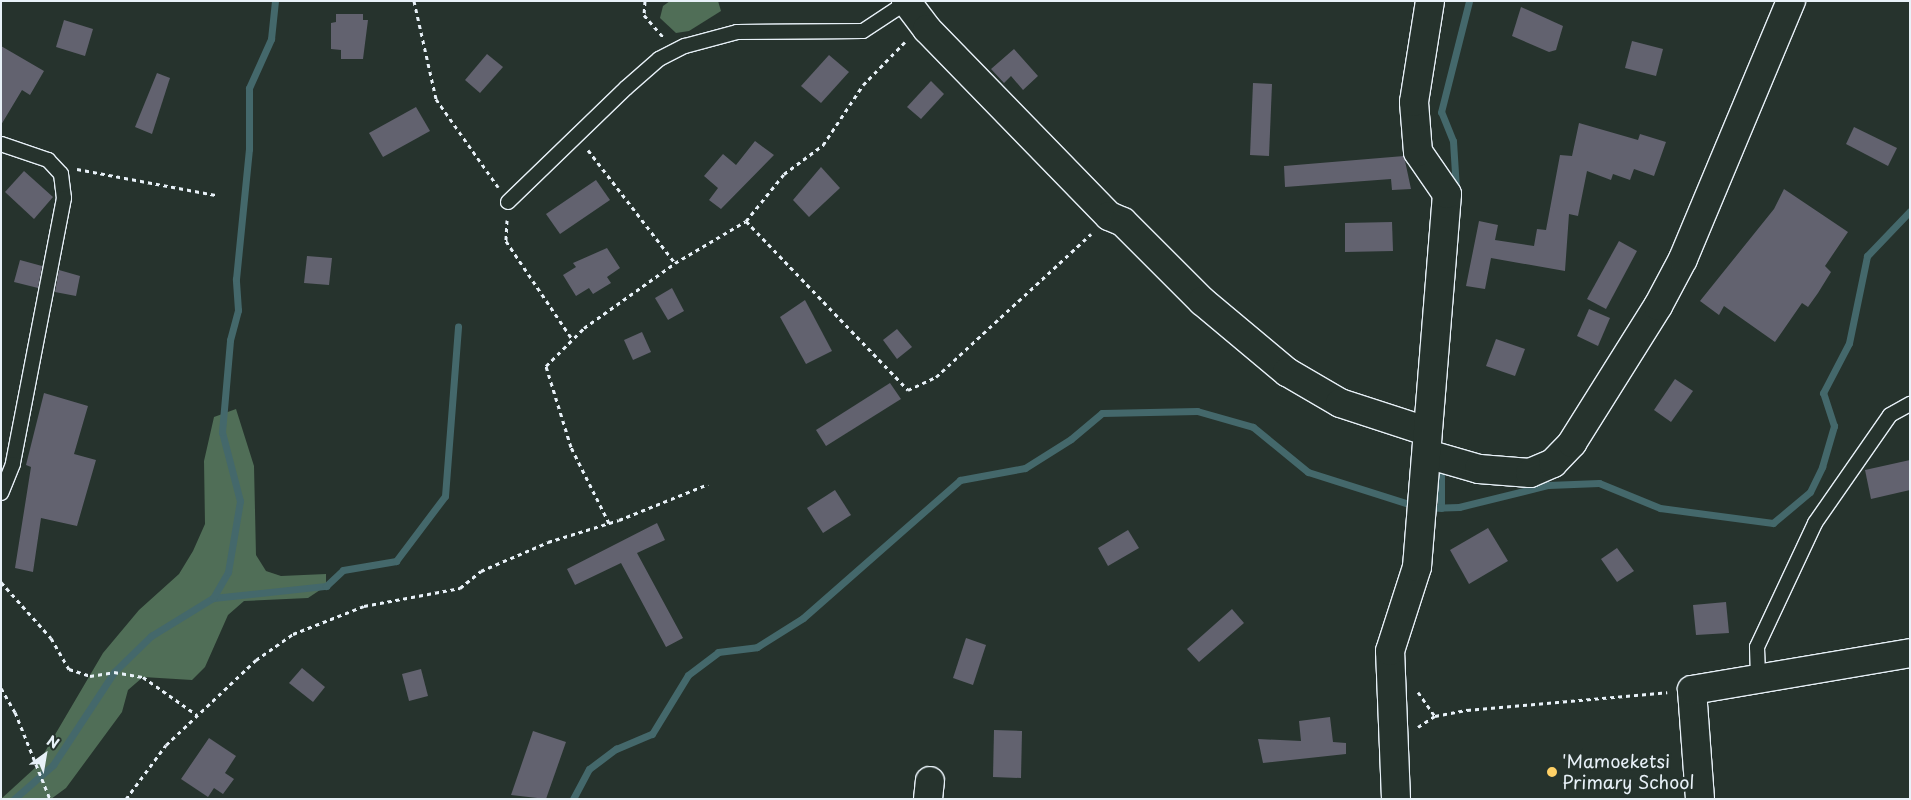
<!DOCTYPE html>
<html>
<head>
<meta charset="utf-8">
<style>
	body { margin:0 }
	#map { position:relative; width:1911px; height:800px; overflow:hidden; background:#26332d; font-family:"Playpen Sans",sans-serif }
	div>[style] { position:absolute }
	[style*='--x'] { left:calc(var(--x)*1px); top:calc(var(--y)*1px); width:calc(var(--w)*1px); rotate:calc(var(--a)*1deg) }
	.green>* { inset:0; background:#506e57 }
	.stream>* { height:7px; margin:-3.5px; padding:0 3.5px; transform-origin:3.5px; border-radius:3.5px; background:#44686b }
	.building>* { inset:0; background:#62626f }
	.path>* { height:3px; margin-top:-1.5px; transform-origin:0; background:repeating-linear-gradient(90deg,#e8f1f8 0 4px,transparent 0 8px) }
	.roads { filter:drop-shadow(1px 0 #e8f1f8) drop-shadow(-1px 0 #e8f1f8) drop-shadow(0 1px #e8f1f8) drop-shadow(0 -1px #e8f1f8) }
	.service>* { height:14px; margin:-7px; padding:0 7px; transform-origin:7px; border-radius:7px; background:#26332d }
	.minor>* { height:28px; margin:-14px; padding:0 14px; transform-origin:14px; border-radius:14px; background:#26332d }
	.dots>* { width:14px; height:14px; translate:-50% -50%; box-sizing:border-box; border:2px solid #26332d; border-radius:50% }
	span { translate:-50% -50%; white-space:nowrap; text-align:center; line-height:1.15; -webkit-text-stroke:5px #26332d; paint-order:stroke }
	.poi-label { font-size:18px; color:#e8f1f8 }
	.left { translate:0 -50%; text-align:left }
	.frame { position:absolute; inset:0; border:2px solid #e8f1f8; pointer-events:none }
	.north { position:absolute; left:20px; top:730px; width:50px; height:50px; -webkit-text-stroke:4px #26332d; paint-order:stroke; rotate:32deg; font-size:14px; font-weight:700; line-height:20px; text-align:center; color:#e8f1f8 }
	.north::after { content:''; display:block; margin:auto; width:18px; height:22px; background:#e8f1f8; clip-path:polygon(50% 0,100% 100%,50% 72%,0 100%) }
</style>
</head>
<body>
<div id="map">
	<div class="green">
		<i style="clip-path:polygon(670px 1px,718px 1px,721px 11px,689px 31px,676px 33px,660px 18px,663px 6px)"></i>
		<i style="clip-path:polygon(236px 409px,254px 466px,256px 555px,266px 571px,281px 576px,326px 574px,326px 586px,308px 598px,244px 601px,228px 615px,205px 667px,192px 680px,143px 677px,128px 690px,122px 712px,66px 788px,51px 799px,1px 799px,36px 767px,103px 653px,139px 610px,179px 574px,193px 551px,205px 524px,204px 461px,214px 417px)"></i>
	</div>
	<div class="stream">
		<i style="--x:1456;--y:189;--w:48;--a:-93.6"></i>
		<i style="--x:1453;--y:141;--w:31;--a:-112"></i>
		<i style="--x:1441;--y:112;--w:114;--a:-75.8"></i>
		<i style="--x:1441;--y:463;--w:45;--a:90"></i>
		<i style="--x:1428;--y:508;--w:31;--a:-2"></i>
		<i style="--x:1459;--y:507;--w:92;--a:-13.9"></i>
		<i style="--x:1548;--y:485;--w:51;--a:-2.2"></i>
		<i style="--x:1599;--y:483;--w:66;--a:22.3"></i>
		<i style="--x:1660;--y:508;--w:114;--a:7.6"></i>
		<i style="--x:1773;--y:523;--w:48;--a:-40"></i>
		<i style="--x:1810;--y:492;--w:28;--a:-64"></i>
		<i style="--x:1822;--y:467;--w:43;--a:-73.7"></i>
		<i style="--x:1834;--y:426;--w:35;--a:-108"></i>
		<i style="--x:1823;--y:393;--w:56;--a:-62.5"></i>
		<i style="--x:1849;--y:343;--w:89;--a:-78.3"></i>
		<i style="--x:1867;--y:256;--w:62;--a:-46.3"></i>
		<i style="--x:213;--y:598;--w:114;--a:-6.1"></i>
		<i style="--x:326;--y:586;--w:23;--a:-43"></i>
		<i style="--x:343;--y:570;--w:54;--a:-9.6"></i>
		<i style="--x:396;--y:561;--w:81;--a:-53"></i>
		<i style="--x:445;--y:496;--w:170;--a:-85.6"></i>
		<i style="--x:14;--y:799;--w:52;--a:-41.1"></i>
		<i style="--x:53;--y:765;--w:111;--a:-56.7"></i>
		<i style="--x:114;--y:672;--w:52;--a:-44.2"></i>
		<i style="--x:151;--y:636;--w:73;--a:-31.5"></i>
		<i style="--x:213;--y:598;--w:30;--a:-60"></i>
		<i style="--x:228;--y:572;--w:72;--a:-80.4"></i>
		<i style="--x:240;--y:501;--w:71;--a:-104.6"></i>
		<i style="--x:222;--y:432;--w:92;--a:-85"></i>
		<i style="--x:230;--y:340;--w:31;--a:-75"></i>
		<i style="--x:238;--y:310;--w:31;--a:-94"></i>
		<i style="--x:236;--y:279;--w:131;--a:-84.3"></i>
		<i style="--x:249;--y:149;--w:61;--a:-90"></i>
		<i style="--x:249;--y:88;--w:54;--a:-65.8"></i>
		<i style="--x:271;--y:39;--w:38;--a:-84"></i>
		<i style="--x:573;--y:799;--w:34;--a:-62"></i>
		<i style="--x:589;--y:769;--w:34;--a:-37"></i>
		<i style="--x:616;--y:749;--w:39;--a:-23"></i>
		<i style="--x:652;--y:734;--w:69;--a:-58.6"></i>
		<i style="--x:688;--y:675;--w:38;--a:-37"></i>
		<i style="--x:718;--y:652;--w:39;--a:-7"></i>
		<i style="--x:757;--y:647;--w:54;--a:-32.2"></i>
		<i style="--x:803;--y:618;--w:209;--a:-41.3"></i>
		<i style="--x:960;--y:480;--w:66;--a:-10.5"></i>
		<i style="--x:1025;--y:468;--w:54;--a:-32.2"></i>
		<i style="--x:1071;--y:439;--w:40;--a:-40"></i>
		<i style="--x:1102;--y:413;--w:95;--a:-1.2"></i>
		<i style="--x:1197;--y:411;--w:58;--a:15.9"></i>
		<i style="--x:1253;--y:427;--w:71;--a:39.3"></i>
		<i style="--x:1308;--y:472;--w:112;--a:17.6"></i>
	</div>
	<div class="building">
		<i style="clip-path:polygon(1521px 7px,1563px 26px,1556px 50px,1549px 52px,1512px 36px)"></i>
		<i style="clip-path:polygon(336px 14px,363px 14px,363px 20px,368px 20px,363px 59px,341px 59px,341px 50px,331px 49px,331px 23px,336px 22px)"></i>
		<i style="clip-path:polygon(64px 20px,93px 29px,85px 56px,56px 47px)"></i>
		<i style="clip-path:polygon(1632px 41px,1663px 49px,1656px 76px,1625px 68px)"></i>
		<i style="clip-path:polygon(1px 46px,44px 71px,30px 95px,22px 90px,1px 125px)"></i>
		<i style="clip-path:polygon(1014px 49px,1038px 76px,1023px 90px,1011px 76px,1004px 83px,991px 69px)"></i>
		<i style="clip-path:polygon(487px 54px,503px 67px,480px 93px,465px 80px)"></i>
		<i style="clip-path:polygon(829px 55px,849px 72px,821px 103px,801px 86px)"></i>
		<i style="clip-path:polygon(157px 73px,170px 78px,152px 134px,135px 127px)"></i>
		<i style="clip-path:polygon(931px 81px,944px 94px,921px 119px,907px 107px)"></i>
		<i style="clip-path:polygon(1253px 83px,1272px 84px,1269px 156px,1250px 155px)"></i>
		<i style="clip-path:polygon(416px 107px,430px 131px,383px 157px,369px 133px)"></i>
		<i style="clip-path:polygon(1579px 123px,1638px 140px,1640px 134px,1666px 142px,1654px 176px,1634px 169px,1630px 180px,1613px 174px,1611px 180px,1587px 171px,1578px 216px,1569px 214px,1565px 271px,1491px 258px,1485px 289px,1466px 286px,1479px 221px,1498px 225px,1495px 240px,1534px 246px,1537px 229px,1546px 230px,1560px 155px,1572px 156px)"></i>
		<i style="clip-path:polygon(1854px 127px,1897px 148px,1888px 166px,1846px 144px)"></i>
		<i style="clip-path:polygon(755px 141px,774px 155px,721px 209px,709px 200px,718px 188px,704px 176px,723px 154px,736px 165px)"></i>
		<i style="clip-path:polygon(1404px 156px,1411px 189px,1392px 190px,1391px 179px,1285px 187px,1284px 166px)"></i>
		<i style="clip-path:polygon(821px 167px,840px 188px,809px 217px,793px 200px)"></i>
		<i style="clip-path:polygon(24px 171px,53px 197px,34px 219px,5px 192px)"></i>
		<i style="clip-path:polygon(596px 180px,610px 200px,560px 234px,546px 214px)"></i>
		<i style="clip-path:polygon(1784px 189px,1848px 232px,1825px 266px,1831px 272px,1818px 293px,1808px 307px,1802px 303px,1775px 342px,1724px 306px,1719px 315px,1700px 301px,1774px 209px)"></i>
		<i style="clip-path:polygon(1392px 222px,1393px 251px,1345px 252px,1345px 223px)"></i>
		<i style="clip-path:polygon(1619px 241px,1637px 251px,1606px 309px,1587px 299px)"></i>
		<i style="clip-path:polygon(607px 248px,620px 268px,607px 277px,611px 283px,593px 294px,589px 288px,576px 296px,563px 275px,576px 267px,573px 263px)"></i>
		<i style="clip-path:polygon(307px 256px,332px 258px,329px 285px,304px 283px)"></i>
		<i style="clip-path:polygon(20px 260px,42px 266px,38px 288px,14px 282px)"></i>
		<i style="clip-path:polygon(59px 270px,80px 276px,76px 296px,55px 292px)"></i>
		<i style="clip-path:polygon(672px 288px,684px 311px,668px 320px,655px 298px)"></i>
		<i style="clip-path:polygon(805px 300px,832px 351px,806px 364px,780px 317px)"></i>
		<i style="clip-path:polygon(1589px 309px,1610px 318px,1598px 346px,1577px 336px)"></i>
		<i style="clip-path:polygon(897px 329px,912px 347px,897px 359px,883px 340px)"></i>
		<i style="clip-path:polygon(642px 332px,651px 352px,633px 360px,624px 340px)"></i>
		<i style="clip-path:polygon(1496px 339px,1525px 349px,1515px 376px,1486px 366px)"></i>
		<i style="clip-path:polygon(1675px 379px,1693px 391px,1671px 422px,1654px 410px)"></i>
		<i style="clip-path:polygon(890px 383px,901px 399px,826px 446px,816px 430px)"></i>
		<i style="clip-path:polygon(44px 393px,88px 406px,74px 454px,96px 460px,77px 526px,41px 518px,33px 572px,15px 568px,31px 467px,26px 465px)"></i>
		<i style="clip-path:polygon(1910px 460px,1910px 490px,1871px 499px,1865px 470px)"></i>
		<i style="clip-path:polygon(835px 490px,851px 515px,823px 533px,807px 508px)"></i>
		<i style="clip-path:polygon(657px 523px,665px 540px,637px 553px,683px 638px,666px 647px,621px 563px,575px 585px,567px 569px)"></i>
		<i style="clip-path:polygon(1488px 528px,1508px 561px,1469px 584px,1450px 550px)"></i>
		<i style="clip-path:polygon(1128px 530px,1139px 548px,1108px 566px,1098px 548px)"></i>
		<i style="clip-path:polygon(1617px 548px,1634px 571px,1617px 582px,1601px 559px)"></i>
		<i style="clip-path:polygon(1726px 602px,1729px 633px,1696px 635px,1693px 605px)"></i>
		<i style="clip-path:polygon(1232px 609px,1244px 623px,1199px 662px,1187px 649px)"></i>
		<i style="clip-path:polygon(966px 638px,986px 645px,973px 685px,953px 678px)"></i>
		<i style="clip-path:polygon(302px 668px,325px 687px,313px 702px,289px 683px)"></i>
		<i style="clip-path:polygon(421px 669px,428px 696px,409px 701px,402px 674px)"></i>
		<i style="clip-path:polygon(1330px 717px,1333px 742px,1346px 743px,1346px 754px,1263px 763px,1258px 739px,1301px 741px,1299px 721px)"></i>
		<i style="clip-path:polygon(994px 730px,1022px 731px,1021px 778px,993px 777px)"></i>
		<i style="clip-path:polygon(533px 731px,566px 742px,546px 799px,511px 795px)"></i>
		<i style="clip-path:polygon(209px 738px,236px 756px,225px 773px,234px 779px,223px 794px,214px 788px,208px 797px,181px 779px)"></i>
	</div>
	<div class="path">
		<i style="--x:414;--y:1;--w:100;--a:77.3"></i>
		<i style="--x:436;--y:99;--w:108;--a:54.8"></i>
		<i style="--x:645;--y:1;--w:14;--a:94"></i>
		<i style="--x:644;--y:15;--w:29;--a:49"></i>
		<i style="--x:588;--y:150;--w:143;--a:52.4"></i>
		<i style="--x:77;--y:169;--w:141;--a:10.6"></i>
		<i style="--x:507;--y:220;--w:21;--a:93"></i>
		<i style="--x:506;--y:241;--w:118;--a:56"></i>
		<i style="--x:746;--y:221;--w:234;--a:46.2"></i>
		<i style="--x:908;--y:390;--w:31;--a:-25"></i>
		<i style="--x:936;--y:377;--w:211;--a:-42.7"></i>
		<i style="--x:609;--y:523;--w:85;--a:-116.6"></i>
		<i style="--x:571;--y:447;--w:85;--a:-107.2"></i>
		<i style="--x:546;--y:366;--w:54;--a:-45"></i>
		<i style="--x:584;--y:328;--w:112;--a:-35.5"></i>
		<i style="--x:675;--y:263;--w:82;--a:-30.6"></i>
		<i style="--x:746;--y:221;--w:60;--a:-51"></i>
		<i style="--x:784;--y:174;--w:49;--a:-36.6"></i>
		<i style="--x:823;--y:145;--w:72;--a:-56.3"></i>
		<i style="--x:863;--y:85;--w:60;--a:-45.7"></i>
		<i style="--x:1;--y:582;--w:75;--a:48.2"></i>
		<i style="--x:51;--y:638;--w:36;--a:60"></i>
		<i style="--x:69;--y:669;--w:22;--a:18"></i>
		<i style="--x:90;--y:676;--w:24;--a:-9"></i>
		<i style="--x:114;--y:672;--w:29;--a:10"></i>
		<i style="--x:143;--y:677;--w:66;--a:35.1"></i>
		<i style="--x:1;--y:688;--w:28;--a:60"></i>
		<i style="--x:15;--y:712;--w:94;--a:68.1"></i>
		<i style="--x:1418;--y:692;--w:29;--a:55"></i>
		<i style="--x:1418;--y:727;--w:20;--a:-33"></i>
		<i style="--x:1435;--y:716;--w:33;--a:-11"></i>
		<i style="--x:1467;--y:710;--w:201;--a:-5.1"></i>
		<i style="--x:126;--y:799;--w:67;--a:-53.5"></i>
		<i style="--x:166;--y:745;--w:124;--a:-43.4"></i>
		<i style="--x:256;--y:660;--w:45;--a:-35.1"></i>
		<i style="--x:293;--y:634;--w:76;--a:-21.5"></i>
		<i style="--x:364;--y:606;--w:98;--a:-10.6"></i>
		<i style="--x:460;--y:588;--w:27;--a:-39"></i>
		<i style="--x:481;--y:571;--w:73;--a:-23.4"></i>
		<i style="--x:548;--y:542;--w:74;--a:-17.2"></i>
		<i style="--x:619;--y:520;--w:96;--a:-22"></i>
	</div>
	<div class="roads">
		<div class="service">
			<i style="--x:1;--y:144;--w:50;--a:18.8"></i>
			<i style="--x:48;--y:160;--w:19;--a:47"></i>
			<i style="--x:61;--y:174;--w:24;--a:83"></i>
			<i style="--x:64;--y:198;--w:271;--a:100.9"></i>
			<i style="--x:13;--y:464;--w:31;--a:112"></i>
			<i style="--x:508;--y:202;--w:164;--a:-44"></i>
			<i style="--x:626;--y:88;--w:44;--a:-41.3"></i>
			<i style="--x:659;--y:59;--w:29;--a:-27"></i>
			<i style="--x:685;--y:46;--w:54;--a:-15.1"></i>
			<i style="--x:737;--y:32;--w:126;--a:-0.5"></i>
			<i style="--x:863;--y:31;--w:53;--a:-33.4"></i>
			<i style="--x:1758;--y:676;--w:29;--a:-92"></i>
			<i style="--x:1757;--y:647;--w:137;--a:-64.9"></i>
			<i style="--x:1815;--y:523;--w:131;--a:-55.2"></i>
			<i style="--x:1890;--y:415;--w:23;--a:-29"></i>
		</div>
		<div class="minor">
			<i style="--x:906;--y:1;--w:35;--a:53"></i>
			<i style="--x:927;--y:29;--w:261;--a:45.8"></i>
			<i style="--x:1109;--y:216;--w:15;--a:23"></i>
			<i style="--x:1123;--y:222;--w:112;--a:45"></i>
			<i style="--x:1202;--y:301;--w:111;--a:39.9"></i>
			<i style="--x:1287;--y:372;--w:61;--a:30.3"></i>
			<i style="--x:1340;--y:403;--w:90;--a:18"></i>
			<i style="--x:1427;--y:454;--w:54;--a:16.1"></i>
			<i style="--x:1479;--y:469;--w:51;--a:4.5"></i>
			<i style="--x:1530;--y:473;--w:25;--a:-23"></i>
			<i style="--x:1553;--y:463;--w:28;--a:-46"></i>
			<i style="--x:1572;--y:443;--w:162;--a:-57.9"></i>
			<i style="--x:1658;--y:306;--w:53;--a:-62"></i>
			<i style="--x:1683;--y:259;--w:280;--a:-67.3"></i>
			<i style="--x:928;--y:799;--w:18;--a:-84"></i>
			<i style="--x:1396;--y:799;--w:148;--a:-92.3"></i>
			<i style="--x:1390;--y:651;--w:88;--a:-72.2"></i>
			<i style="--x:1417;--y:567;--w:374;--a:-85.4"></i>
			<i style="--x:1447;--y:194;--w:51;--a:-124.6"></i>
			<i style="--x:1418;--y:152;--w:50;--a:-94.6"></i>
			<i style="--x:1414;--y:102;--w:102;--a:-81"></i>
			<i style="--x:1700;--y:799;--w:109;--a:-94.2"></i>
			<i style="--x:1692;--y:690;--w:221;--a:-9.6"></i>
		</div>
	</div>
	<div class="dots">
		<i style="left:1552px;top:772px;background:#ffd166"></i>
	</div>
	<div class="poi-label">
		<span class="left" style="left:1562px;top:772px">'Mamoeketsi<br>Primary School</span>
	</div>
	<div class="frame"></div>
	<div class="north">N</div>
</div>
</body>
</html>
